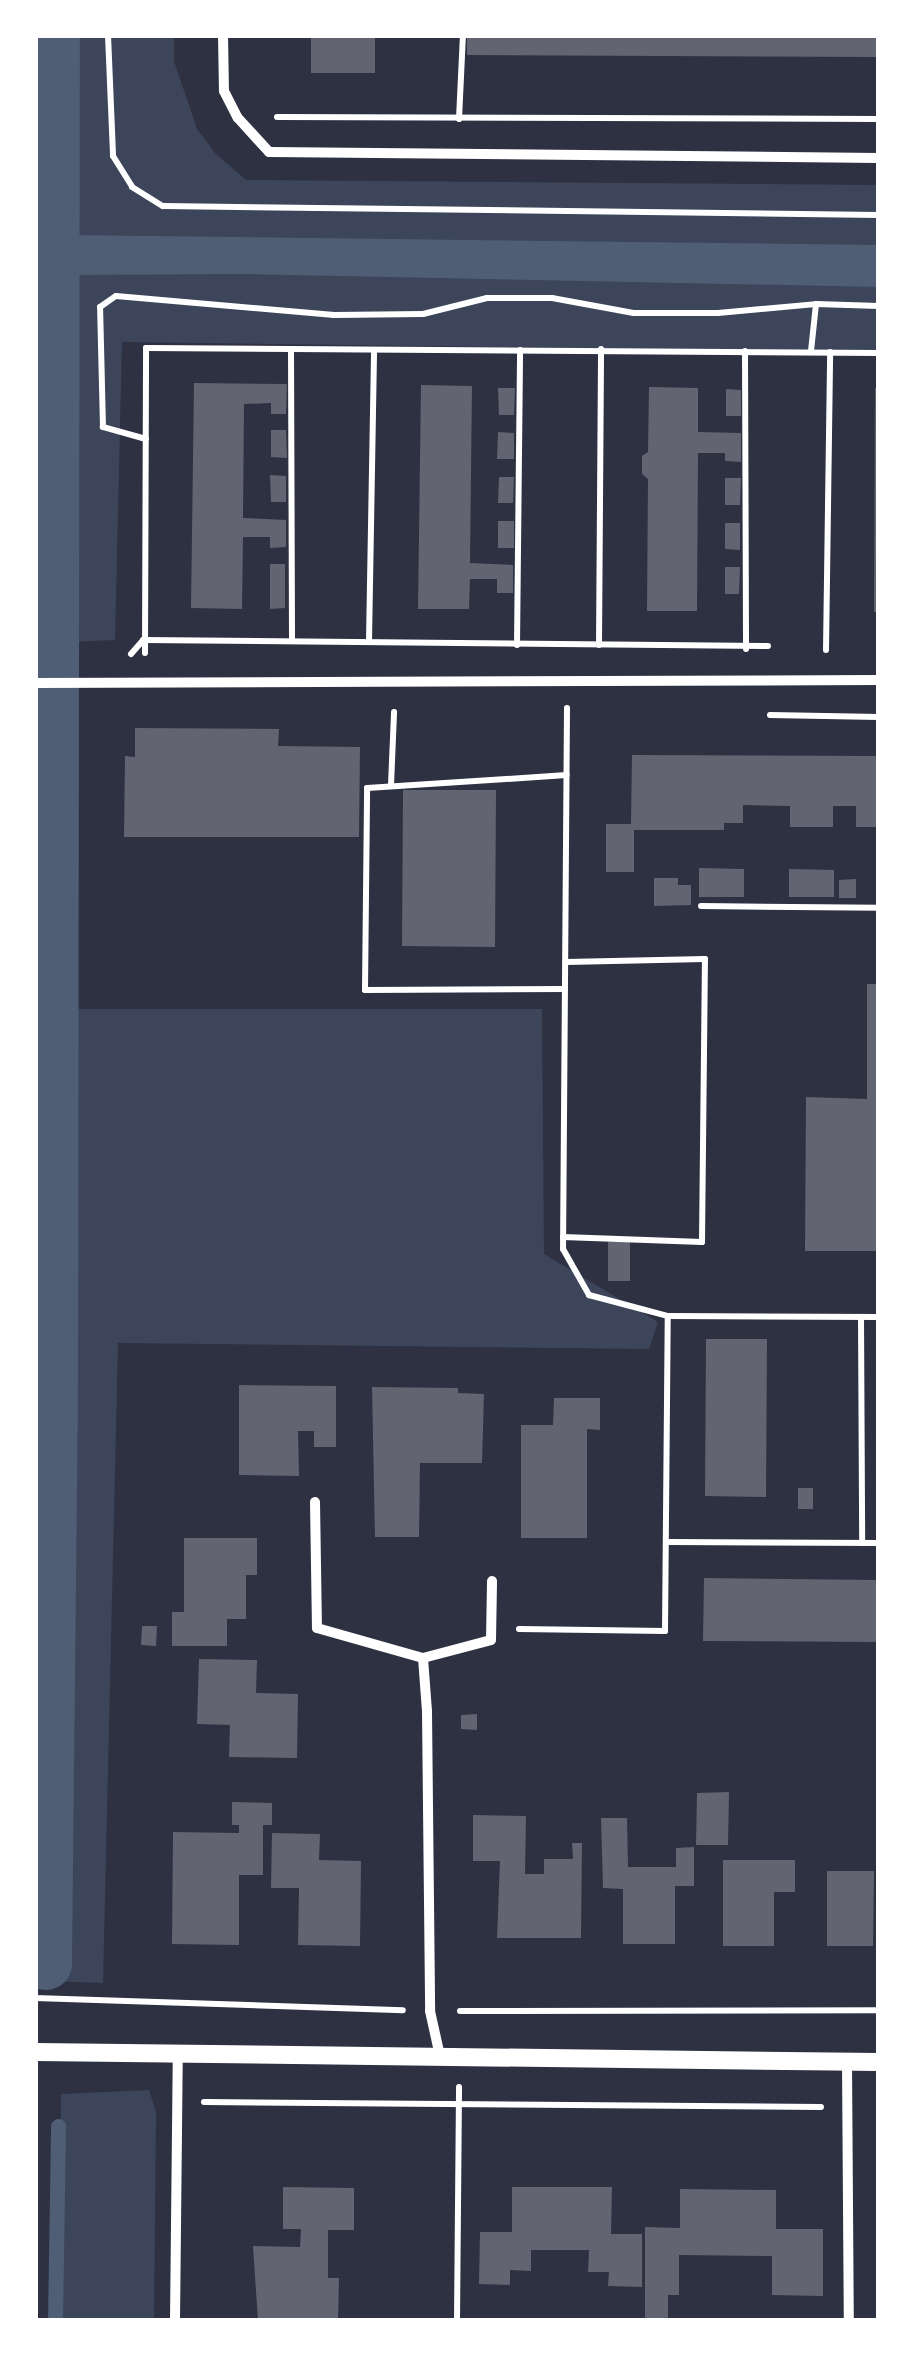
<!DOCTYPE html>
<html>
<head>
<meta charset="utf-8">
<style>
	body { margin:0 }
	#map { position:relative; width:914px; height:2356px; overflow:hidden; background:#2d3142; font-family:"DejaVu Sans",sans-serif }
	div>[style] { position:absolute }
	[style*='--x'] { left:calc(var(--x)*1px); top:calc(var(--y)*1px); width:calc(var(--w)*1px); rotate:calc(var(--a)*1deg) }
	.green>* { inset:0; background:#3c4559 }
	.water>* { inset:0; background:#4f5d75 }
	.stream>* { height:15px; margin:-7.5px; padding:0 7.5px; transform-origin:7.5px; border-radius:7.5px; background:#4f5d75 }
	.canal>* { height:52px; margin:-26px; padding:0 26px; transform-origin:26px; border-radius:26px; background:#4f5d75 }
	.building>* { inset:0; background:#626471 }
	.path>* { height:6px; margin:-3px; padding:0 3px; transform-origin:3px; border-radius:3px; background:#fff }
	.minor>* { height:10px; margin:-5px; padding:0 5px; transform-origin:5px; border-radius:5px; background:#fff }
	.tertiary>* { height:18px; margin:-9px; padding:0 9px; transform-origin:9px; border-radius:9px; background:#fff }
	span { translate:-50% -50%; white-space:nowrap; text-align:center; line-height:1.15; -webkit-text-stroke:10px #fff; paint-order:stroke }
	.frame { position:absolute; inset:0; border:38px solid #fff; pointer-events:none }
</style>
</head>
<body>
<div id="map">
	<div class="green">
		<i style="clip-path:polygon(55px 35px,174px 35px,174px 61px,197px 129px,215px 153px,246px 180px,879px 185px,879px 352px,122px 342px,115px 640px,50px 643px)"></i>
		<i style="clip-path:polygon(52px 1009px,542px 1009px,544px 1254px,658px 1322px,649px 1349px,118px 1343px,103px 1983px,45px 1981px)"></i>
		<i style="clip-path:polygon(149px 2090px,156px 2112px,154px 2321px,59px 2321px,61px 2094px)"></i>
	</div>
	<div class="water">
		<i style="clip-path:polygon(68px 235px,879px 245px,879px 287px,243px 274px,69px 275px)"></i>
	</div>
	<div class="stream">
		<i style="--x:55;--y:2321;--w:195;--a:-89.1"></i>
	</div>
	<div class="canal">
		<i style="--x:46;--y:1964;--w:577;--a:-89.4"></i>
		<i style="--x:52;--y:1387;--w:1352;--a:-89.92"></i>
	</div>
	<div class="building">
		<i style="clip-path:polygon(311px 35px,375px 35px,375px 73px,311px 73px)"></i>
		<i style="clip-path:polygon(467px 35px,879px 35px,879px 57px,467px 55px)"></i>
		<i style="clip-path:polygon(194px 383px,287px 384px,286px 414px,271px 414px,271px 403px,244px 404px,243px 518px,286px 520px,286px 547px,270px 548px,270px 537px,243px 537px,242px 609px,191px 608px)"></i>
		<i style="clip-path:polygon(421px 385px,472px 386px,470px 563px,513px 565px,513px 593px,497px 593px,497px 579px,470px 579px,469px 609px,418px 609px)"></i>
		<i style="clip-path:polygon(649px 387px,698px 388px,698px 432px,741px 433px,741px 462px,725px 461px,725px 453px,698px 453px,697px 611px,647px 611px,648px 479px,642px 474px,642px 456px,648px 452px)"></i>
		<i style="clip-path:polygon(498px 388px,515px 388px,514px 415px,499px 415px)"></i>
		<i style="clip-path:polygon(875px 388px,879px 388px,879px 612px,874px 612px)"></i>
		<i style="clip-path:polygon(726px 389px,741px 390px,741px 416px,726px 416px)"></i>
		<i style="clip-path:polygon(271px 430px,286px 430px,287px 458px,271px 457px)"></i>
		<i style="clip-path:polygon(498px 432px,514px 433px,514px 459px,497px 459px)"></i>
		<i style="clip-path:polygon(270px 475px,286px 476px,286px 502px,271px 502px)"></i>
		<i style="clip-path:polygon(499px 477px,514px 477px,513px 503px,498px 503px)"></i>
		<i style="clip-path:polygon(725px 478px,741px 478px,740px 505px,725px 505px)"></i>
		<i style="clip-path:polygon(498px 521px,514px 521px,514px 548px,498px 548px)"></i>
		<i style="clip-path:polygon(725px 523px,740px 523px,740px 550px,725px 549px)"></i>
		<i style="clip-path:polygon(270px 564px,285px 564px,285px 608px,270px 609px)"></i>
		<i style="clip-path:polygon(725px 567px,740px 567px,739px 594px,725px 594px)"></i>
		<i style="clip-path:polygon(135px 728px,279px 729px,278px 746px,360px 747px,359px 837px,124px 837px,125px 756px,135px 757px)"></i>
		<i style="clip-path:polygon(632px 755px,879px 756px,879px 827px,856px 827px,856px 806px,833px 806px,833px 827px,790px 827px,790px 806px,743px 805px,743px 823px,724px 823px,724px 830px,634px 830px,634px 872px,606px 872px,606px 824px,631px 824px)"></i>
		<i style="clip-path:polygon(403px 790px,496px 790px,495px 947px,402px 946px)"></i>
		<i style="clip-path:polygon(699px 868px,744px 869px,744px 897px,699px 897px)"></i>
		<i style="clip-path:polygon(789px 869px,834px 870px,834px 897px,789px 897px)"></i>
		<i style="clip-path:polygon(654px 878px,678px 878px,678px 885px,691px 885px,691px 905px,654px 906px)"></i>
		<i style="clip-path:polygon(856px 879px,856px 898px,839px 898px,839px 880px)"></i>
		<i style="clip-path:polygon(867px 984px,879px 984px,879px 1251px,805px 1251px,806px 1097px,867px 1099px)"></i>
		<i style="clip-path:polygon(630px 1241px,630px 1281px,608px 1281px,608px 1242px)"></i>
		<i style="clip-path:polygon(706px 1339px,767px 1339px,766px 1497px,705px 1496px)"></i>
		<i style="clip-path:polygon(239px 1385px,336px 1386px,336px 1447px,314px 1447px,314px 1431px,298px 1431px,299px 1476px,239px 1475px)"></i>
		<i style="clip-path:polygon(372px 1387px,458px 1388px,458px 1393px,484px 1394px,482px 1463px,420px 1463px,419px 1537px,375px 1537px)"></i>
		<i style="clip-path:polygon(554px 1398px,600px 1398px,600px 1430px,587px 1429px,587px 1538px,521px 1538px,521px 1425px,553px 1425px)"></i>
		<i style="clip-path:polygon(798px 1488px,813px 1488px,813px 1509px,798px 1509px)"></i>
		<i style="clip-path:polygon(184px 1538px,257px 1538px,257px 1575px,246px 1575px,246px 1619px,227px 1619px,227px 1646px,172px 1646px,172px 1612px,184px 1612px)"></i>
		<i style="clip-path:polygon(704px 1578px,879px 1580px,879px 1642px,703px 1641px)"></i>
		<i style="clip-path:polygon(142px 1626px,157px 1626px,156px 1646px,141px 1645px)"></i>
		<i style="clip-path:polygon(199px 1659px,257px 1660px,256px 1693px,298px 1694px,297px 1758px,229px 1757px,230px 1725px,197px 1724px)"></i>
		<i style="clip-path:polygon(477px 1714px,477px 1730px,461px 1729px,461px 1715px)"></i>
		<i style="clip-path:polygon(729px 1792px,728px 1845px,696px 1845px,697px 1793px)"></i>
		<i style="clip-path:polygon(232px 1802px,272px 1803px,272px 1825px,263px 1825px,263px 1875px,239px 1875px,239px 1945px,172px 1944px,173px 1832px,239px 1833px,239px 1825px,232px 1825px)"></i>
		<i style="clip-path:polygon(473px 1815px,526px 1816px,525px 1874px,544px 1874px,544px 1859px,573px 1859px,572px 1843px,582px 1843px,581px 1938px,497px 1938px,500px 1861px,473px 1861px)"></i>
		<i style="clip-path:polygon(601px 1818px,627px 1818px,628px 1867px,676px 1867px,676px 1848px,694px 1847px,694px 1886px,675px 1886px,675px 1944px,623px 1944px,623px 1889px,603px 1888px)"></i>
		<i style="clip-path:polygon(272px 1833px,320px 1834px,319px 1860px,361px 1861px,360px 1946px,298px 1945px,299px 1888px,271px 1888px)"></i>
		<i style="clip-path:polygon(723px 1860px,795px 1860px,795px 1892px,774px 1892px,774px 1946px,723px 1946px)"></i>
		<i style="clip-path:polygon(827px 1871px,874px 1871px,873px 1946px,827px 1946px)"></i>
		<i style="clip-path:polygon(283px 2187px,354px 2188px,354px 2230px,328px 2230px,328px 2278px,339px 2278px,338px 2321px,258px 2321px,253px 2246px,300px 2247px,301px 2229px,283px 2229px)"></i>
		<i style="clip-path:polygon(512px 2187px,612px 2187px,611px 2234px,642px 2234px,642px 2287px,608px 2286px,609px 2272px,588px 2272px,589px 2250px,531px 2250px,531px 2271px,510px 2270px,510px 2285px,479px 2284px,480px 2232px,512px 2232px)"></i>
		<i style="clip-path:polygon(680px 2189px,776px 2190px,776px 2229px,823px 2229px,823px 2296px,772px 2295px,772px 2256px,679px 2255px,679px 2295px,668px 2295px,668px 2321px,645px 2321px,645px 2227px,680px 2228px)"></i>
	</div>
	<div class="path">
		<i style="--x:108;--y:35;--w:121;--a:87.6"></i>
		<i style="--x:113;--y:156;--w:36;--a:58"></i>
		<i style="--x:132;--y:187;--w:36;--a:32"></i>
		<i style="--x:163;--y:206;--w:716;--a:0.72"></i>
		<i style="--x:277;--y:117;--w:602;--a:0.19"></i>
		<i style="--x:459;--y:119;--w:84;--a:-87.3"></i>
		<i style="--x:291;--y:349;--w:292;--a:89.8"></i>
		<i style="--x:745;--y:351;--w:298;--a:89.8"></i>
		<i style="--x:811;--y:351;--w:47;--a:-83.9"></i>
		<i style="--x:816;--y:304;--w:63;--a:1.8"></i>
		<i style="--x:146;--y:439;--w:45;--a:-164.4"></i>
		<i style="--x:103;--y:427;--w:120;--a:-91.4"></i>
		<i style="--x:100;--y:307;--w:19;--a:-35"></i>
		<i style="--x:116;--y:296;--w:219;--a:5"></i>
		<i style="--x:334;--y:315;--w:89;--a:-0.6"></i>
		<i style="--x:423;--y:314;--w:66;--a:-14"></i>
		<i style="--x:487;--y:298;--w:65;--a:0"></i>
		<i style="--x:552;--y:298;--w:83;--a:10.4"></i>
		<i style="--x:634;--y:313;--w:84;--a:0"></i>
		<i style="--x:718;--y:313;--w:98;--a:-5.2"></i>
		<i style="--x:369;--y:641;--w:290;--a:-89"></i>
		<i style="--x:517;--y:645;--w:295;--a:-89.4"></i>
		<i style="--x:599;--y:645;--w:296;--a:-89.6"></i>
		<i style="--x:826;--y:650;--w:298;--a:-89.2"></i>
		<i style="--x:145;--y:653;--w:305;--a:-89.8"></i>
		<i style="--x:146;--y:348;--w:733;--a:0.39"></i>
		<i style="--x:131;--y:654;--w:18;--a:-49"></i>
		<i style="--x:143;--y:640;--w:625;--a:0.55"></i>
		<i style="--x:567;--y:708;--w:541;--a:90.42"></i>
		<i style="--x:563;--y:1249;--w:53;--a:60.5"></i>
		<i style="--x:589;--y:1295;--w:82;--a:14.9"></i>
		<i style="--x:770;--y:715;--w:109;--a:1.1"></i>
		<i style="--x:391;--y:785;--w:73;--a:-87.6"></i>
		<i style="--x:701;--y:906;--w:178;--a:0.6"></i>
		<i style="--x:565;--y:989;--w:200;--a:179.7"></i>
		<i style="--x:365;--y:990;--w:202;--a:-89.4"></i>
		<i style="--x:367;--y:788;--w:200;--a:-3.7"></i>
		<i style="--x:563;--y:1237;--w:139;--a:2.1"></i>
		<i style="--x:702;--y:1242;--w:283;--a:-89.4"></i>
		<i style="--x:705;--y:959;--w:139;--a:178.8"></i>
		<i style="--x:861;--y:1317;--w:226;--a:89.7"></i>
		<i style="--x:668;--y:1542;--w:211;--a:0.3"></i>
		<i style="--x:519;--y:1629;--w:146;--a:0.8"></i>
		<i style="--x:665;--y:1631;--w:315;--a:-89.5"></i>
		<i style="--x:668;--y:1316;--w:211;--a:0.3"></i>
		<i style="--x:35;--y:1998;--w:368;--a:1.9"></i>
		<i style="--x:460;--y:2011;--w:419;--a:-0.1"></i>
		<i style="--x:204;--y:2102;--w:617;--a:0.46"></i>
		<i style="--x:457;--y:2321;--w:234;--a:-89.5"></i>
	</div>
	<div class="minor">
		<i style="--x:223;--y:35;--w:56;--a:89"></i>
		<i style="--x:224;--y:91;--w:30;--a:63"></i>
		<i style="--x:238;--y:118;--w:46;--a:47.6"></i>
		<i style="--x:269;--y:152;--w:610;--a:0.56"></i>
		<i style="--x:35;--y:683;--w:844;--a:-0.2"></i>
		<i style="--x:315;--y:1502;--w:126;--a:89.1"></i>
		<i style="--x:317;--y:1628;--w:110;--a:15.8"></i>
		<i style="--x:423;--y:1658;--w:53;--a:85.7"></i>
		<i style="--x:427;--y:1711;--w:300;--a:89.4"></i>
		<i style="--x:430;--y:2011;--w:46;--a:77.5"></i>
		<i style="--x:423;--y:1658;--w:70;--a:-14.8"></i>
		<i style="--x:491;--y:1640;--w:59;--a:-89"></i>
		<i style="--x:847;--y:2062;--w:259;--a:89.6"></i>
		<i style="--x:175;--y:2321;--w:269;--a:-89.4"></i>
	</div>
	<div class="tertiary">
		<i style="--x:35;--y:2052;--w:844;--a:0.68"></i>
	</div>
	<div class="frame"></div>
</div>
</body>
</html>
